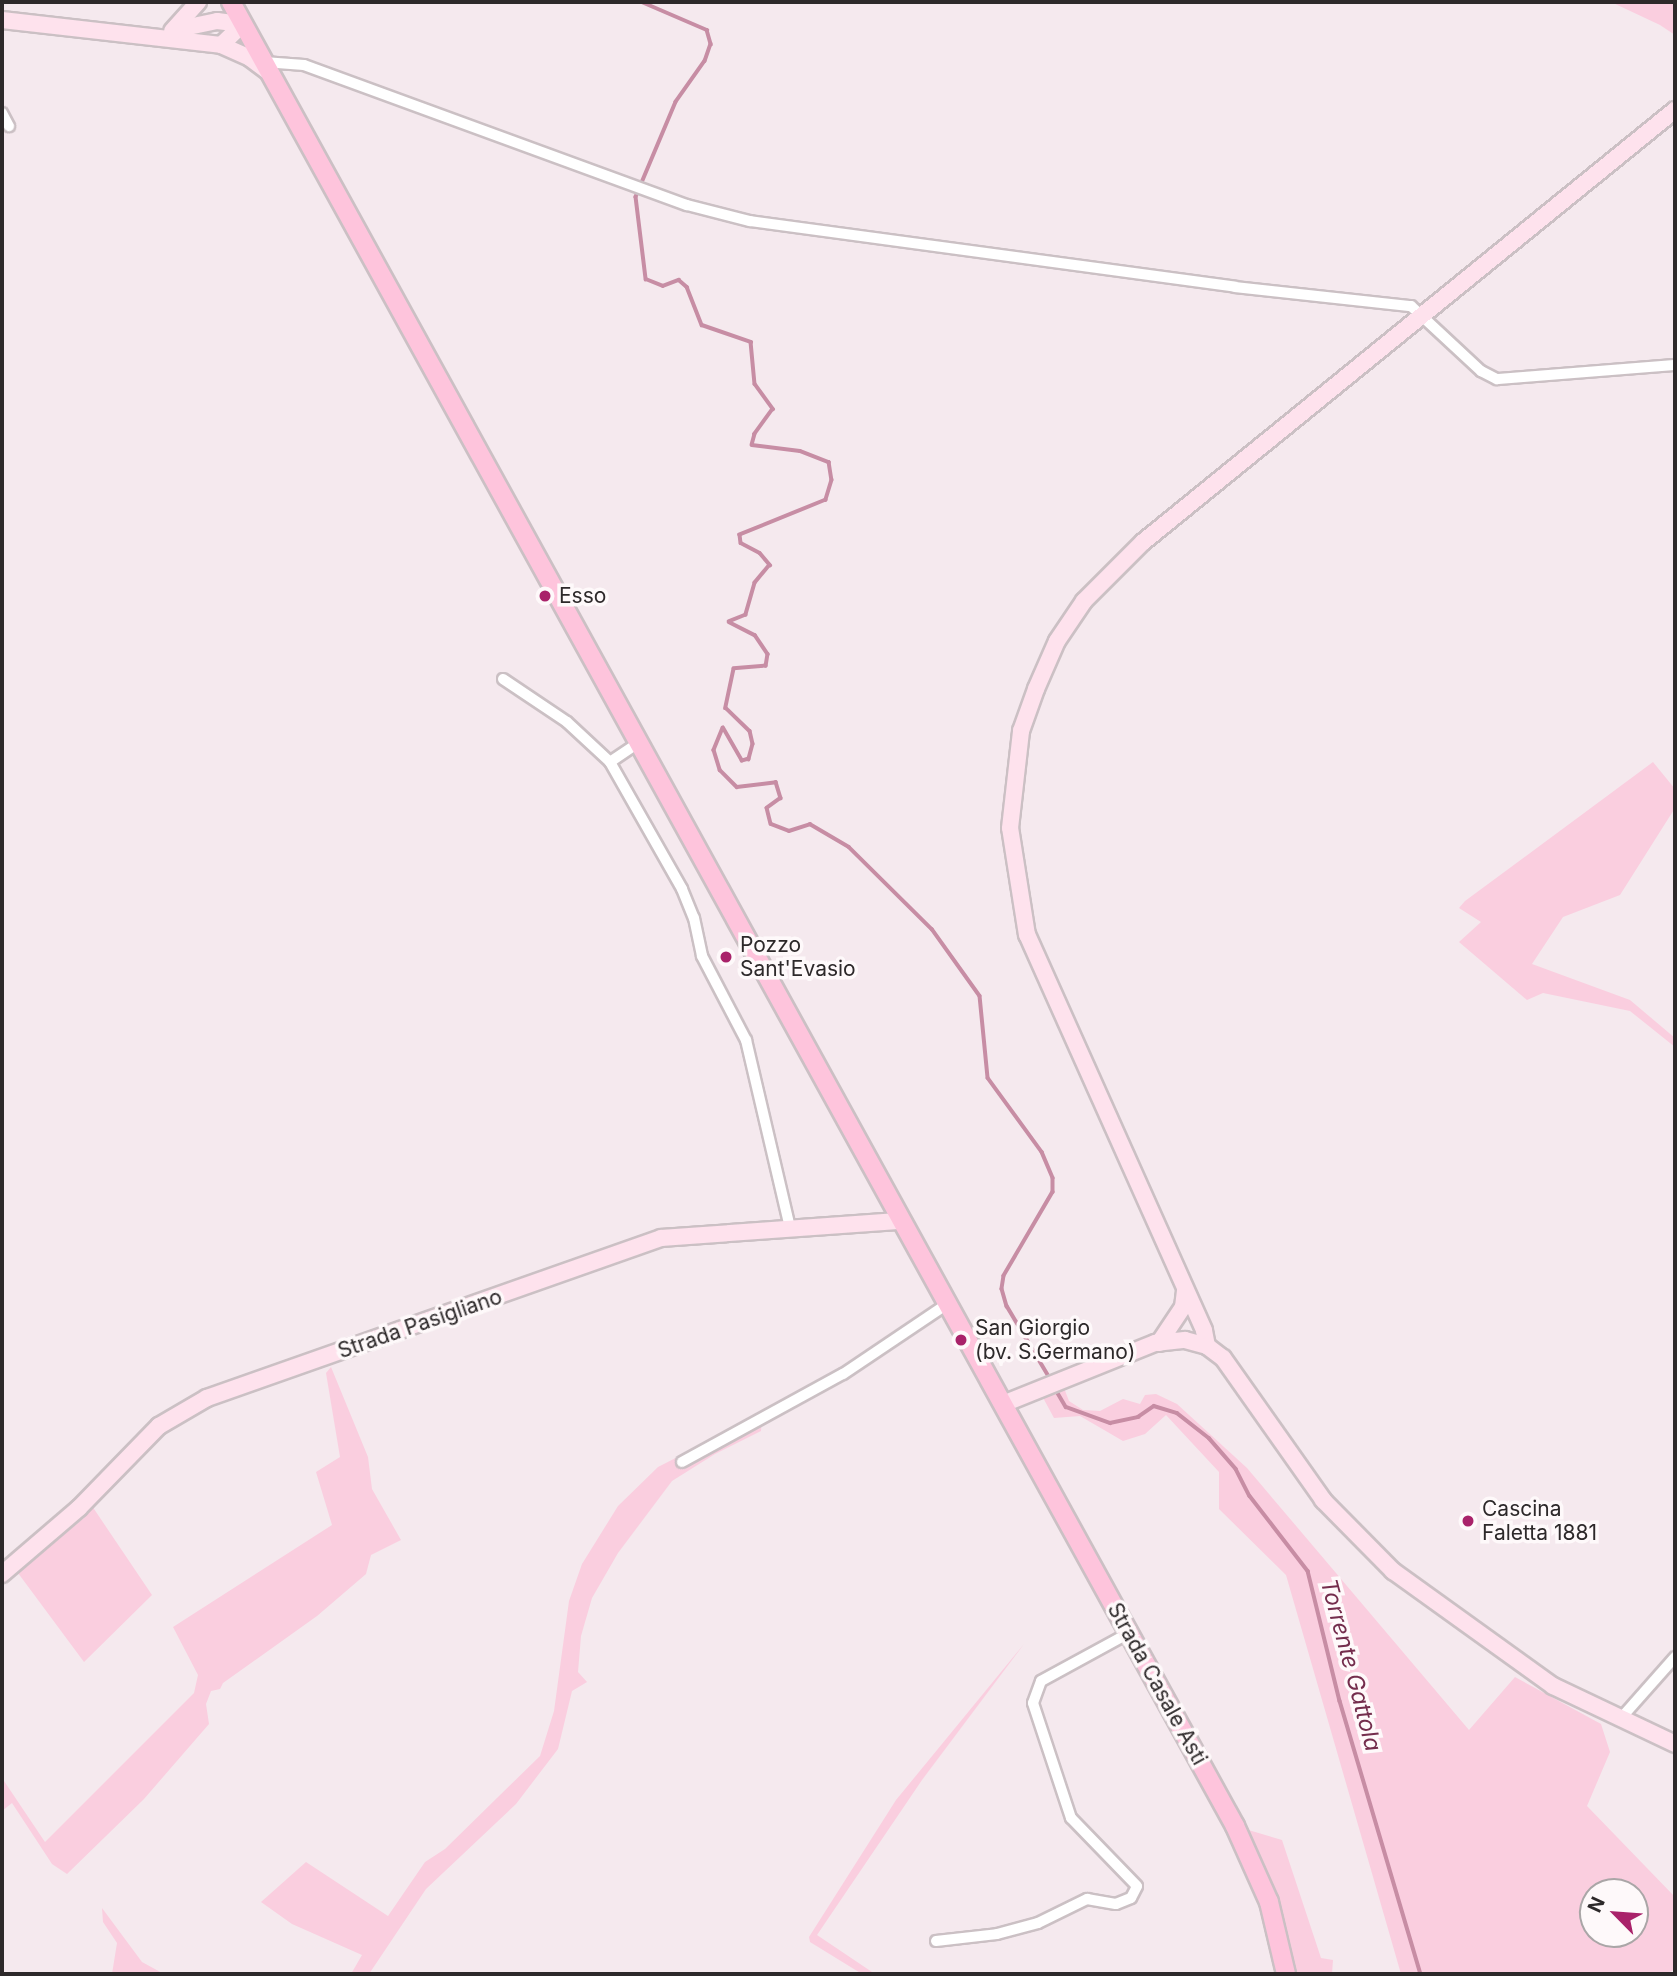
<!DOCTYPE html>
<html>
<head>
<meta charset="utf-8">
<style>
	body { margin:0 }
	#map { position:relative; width:1677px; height:1976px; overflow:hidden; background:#f5e9ee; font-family:Inter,sans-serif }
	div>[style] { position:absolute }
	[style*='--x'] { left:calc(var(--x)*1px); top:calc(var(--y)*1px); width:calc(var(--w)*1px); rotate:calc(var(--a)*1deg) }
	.green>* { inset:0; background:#facedf }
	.stream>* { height:3.5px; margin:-1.75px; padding:0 1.75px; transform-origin:1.75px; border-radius:1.75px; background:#c78da4 }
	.roads { filter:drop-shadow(2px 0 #cbc0c4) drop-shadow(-2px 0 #cbc0c4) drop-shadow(0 2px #cbc0c4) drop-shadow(0 -2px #cbc0c4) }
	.street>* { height:10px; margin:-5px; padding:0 5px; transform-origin:5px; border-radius:5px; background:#fff }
	.secondary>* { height:16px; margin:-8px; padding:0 8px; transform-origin:8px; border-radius:8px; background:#fee2ed }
	.primary>* { height:18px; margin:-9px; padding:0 9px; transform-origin:9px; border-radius:9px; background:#fec4dc }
	.dots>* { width:19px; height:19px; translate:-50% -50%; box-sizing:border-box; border:4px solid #fef9fa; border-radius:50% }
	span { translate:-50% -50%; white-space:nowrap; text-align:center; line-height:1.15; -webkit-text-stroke:7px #fef9fa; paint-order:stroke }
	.poi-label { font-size:21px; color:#2d292a }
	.left { translate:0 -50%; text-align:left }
	.street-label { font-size:21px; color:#2d292a }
	.water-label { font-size:23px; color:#742d4d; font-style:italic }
	.frame { position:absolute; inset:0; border:4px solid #2d292a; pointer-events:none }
	.north { position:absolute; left:1579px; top:1878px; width:70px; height:70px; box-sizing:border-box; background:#fef9fa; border:2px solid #aaa6a7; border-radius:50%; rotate:295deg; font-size:19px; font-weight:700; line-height:28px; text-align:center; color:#2d292a }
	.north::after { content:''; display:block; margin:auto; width:24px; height:32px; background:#a9226a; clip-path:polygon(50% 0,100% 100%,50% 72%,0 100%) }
</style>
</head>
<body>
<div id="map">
	<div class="green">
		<i style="clip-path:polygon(1611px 2px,1675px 2px,1675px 35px,1660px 25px)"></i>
		<i style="clip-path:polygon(1653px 762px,1675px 789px,1675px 808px,1620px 895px,1563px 917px,1532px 964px,1630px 1000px,1675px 1038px,1675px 1047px,1630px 1011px,1543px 993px,1527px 1000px,1459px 942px,1481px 922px,1459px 908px,1465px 901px)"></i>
		<i style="clip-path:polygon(331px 1367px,368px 1457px,372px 1489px,401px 1540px,371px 1555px,366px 1574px,317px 1616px,223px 1683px,220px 1689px,211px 1691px,206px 1704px,209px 1724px,144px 1799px,67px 1874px,52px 1864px,12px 1803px,2px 1811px,2px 1778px,45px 1842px,194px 1693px,198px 1675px,173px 1627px,332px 1525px,316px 1472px,340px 1457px,326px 1373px)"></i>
		<i style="clip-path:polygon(evenodd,1064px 1388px,1069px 1401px,1083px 1410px,1100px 1411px,1123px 1399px,1140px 1404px,1145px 1395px,1156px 1394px,1177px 1404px,1247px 1468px,1469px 1730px,1515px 1677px,1601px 1724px,1610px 1752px,1587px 1806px,1675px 1897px,1675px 1969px,1666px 1974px,1401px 1974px,1286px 1575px,1219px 1509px,1219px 1472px,1166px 1415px,1145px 1434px,1123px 1441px,1080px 1416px,1054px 1418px,1041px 1394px,1064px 1388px,1593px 1892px,1635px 1892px,1635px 1934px,1593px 1934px,1593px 1892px)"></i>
		<i style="clip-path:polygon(762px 1414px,761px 1431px,715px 1454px,672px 1481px,618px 1553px,592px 1598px,581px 1636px,578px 1672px,587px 1682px,572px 1691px,558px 1749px,516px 1804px,426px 1889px,369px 1974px,351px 1974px,362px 1955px,292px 1924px,261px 1902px,306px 1862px,388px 1916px,425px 1862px,445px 1849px,540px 1756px,554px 1711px,569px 1601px,582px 1564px,618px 1506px,658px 1467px)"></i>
		<i style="clip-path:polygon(92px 1506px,152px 1595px,84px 1662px,18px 1573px,84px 1518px)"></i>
		<i style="clip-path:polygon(1024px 1644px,922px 1780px,817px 1935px,875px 1974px,862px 1974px,810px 1942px,809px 1937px,896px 1800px)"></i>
		<i style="clip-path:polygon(1235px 1826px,1282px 1840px,1321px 1958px,1333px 1960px,1332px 1974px,1286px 1974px)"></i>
		<i style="clip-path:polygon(102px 1908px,142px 1962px,164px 1974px,112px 1974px,117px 1943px,103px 1922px)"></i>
	</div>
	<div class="stream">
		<i style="--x:642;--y:2;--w:71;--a:23.3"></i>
		<i style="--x:707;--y:30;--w:15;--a:74"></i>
		<i style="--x:711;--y:44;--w:18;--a:109"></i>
		<i style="--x:705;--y:61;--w:50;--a:125.3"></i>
		<i style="--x:676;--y:102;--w:103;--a:112.8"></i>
		<i style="--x:636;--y:197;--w:83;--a:83"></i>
		<i style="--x:646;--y:279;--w:18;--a:22"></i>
		<i style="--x:663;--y:286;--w:17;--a:-21"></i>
		<i style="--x:679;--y:280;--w:11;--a:41"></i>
		<i style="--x:687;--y:287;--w:41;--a:68.5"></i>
		<i style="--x:702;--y:325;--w:52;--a:19.1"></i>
		<i style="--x:751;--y:342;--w:42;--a:84.6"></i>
		<i style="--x:755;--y:384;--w:31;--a:54"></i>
		<i style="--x:773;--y:409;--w:31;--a:126"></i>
		<i style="--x:755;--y:434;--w:11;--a:105"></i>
		<i style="--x:752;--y:445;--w:48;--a:7.1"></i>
		<i style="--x:800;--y:451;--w:31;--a:21"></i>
		<i style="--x:829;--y:462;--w:18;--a:81"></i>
		<i style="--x:832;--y:480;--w:21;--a:107"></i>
		<i style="--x:826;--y:500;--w:93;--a:157.9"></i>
		<i style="--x:740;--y:535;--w:8;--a:83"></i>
		<i style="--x:741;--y:543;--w:21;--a:28"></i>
		<i style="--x:760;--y:553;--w:16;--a:50"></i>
		<i style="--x:770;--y:565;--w:23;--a:130"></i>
		<i style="--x:755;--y:583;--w:33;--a:106"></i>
		<i style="--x:746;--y:615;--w:18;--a:158"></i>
		<i style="--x:729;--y:622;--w:29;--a:27"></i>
		<i style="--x:755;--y:635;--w:23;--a:56"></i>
		<i style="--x:768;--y:654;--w:12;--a:99"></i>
		<i style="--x:766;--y:666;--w:32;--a:175"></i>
		<i style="--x:734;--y:669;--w:40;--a:102"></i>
		<i style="--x:726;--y:708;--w:33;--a:44"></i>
		<i style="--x:750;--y:731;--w:13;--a:77"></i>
		<i style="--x:753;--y:744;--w:16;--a:105"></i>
		<i style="--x:749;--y:759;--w:7;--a:164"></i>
		<i style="--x:742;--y:761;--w:38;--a:-120"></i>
		<i style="--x:723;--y:728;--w:24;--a:112"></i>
		<i style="--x:714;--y:750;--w:21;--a:73"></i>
		<i style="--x:720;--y:770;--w:24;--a:45"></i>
		<i style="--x:737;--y:787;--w:39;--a:-7"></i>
		<i style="--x:776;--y:782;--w:17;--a:73"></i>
		<i style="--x:781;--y:798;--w:17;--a:144"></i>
		<i style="--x:767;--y:808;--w:16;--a:76"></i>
		<i style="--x:771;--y:824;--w:19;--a:21"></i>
		<i style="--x:789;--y:831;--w:22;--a:-18"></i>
		<i style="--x:810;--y:824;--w:45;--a:30.5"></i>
		<i style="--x:849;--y:847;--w:117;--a:44.7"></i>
		<i style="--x:932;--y:929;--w:82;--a:54.4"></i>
		<i style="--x:980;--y:996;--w:82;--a:84.4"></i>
		<i style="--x:988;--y:1078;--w:92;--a:53.9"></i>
		<i style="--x:1042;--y:1152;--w:28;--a:67"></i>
		<i style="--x:1053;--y:1178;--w:14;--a:90"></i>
		<i style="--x:1053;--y:1192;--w:97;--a:120.3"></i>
		<i style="--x:1004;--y:1276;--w:13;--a:99"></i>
		<i style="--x:1002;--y:1289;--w:18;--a:74"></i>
		<i style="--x:1007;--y:1306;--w:84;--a:59.2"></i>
		<i style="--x:1055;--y:1388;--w:22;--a:60"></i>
		<i style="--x:1066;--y:1407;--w:47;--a:20"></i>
		<i style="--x:1110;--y:1423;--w:29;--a:-12"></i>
		<i style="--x:1138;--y:1417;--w:19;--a:-35"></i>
		<i style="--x:1154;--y:1406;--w:24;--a:17"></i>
		<i style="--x:1177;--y:1413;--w:41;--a:38"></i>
		<i style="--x:1209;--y:1438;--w:41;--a:48.9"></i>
		<i style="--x:1236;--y:1469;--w:30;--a:63"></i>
		<i style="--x:1250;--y:1496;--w:95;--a:52.3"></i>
		<i style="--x:1308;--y:1571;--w:134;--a:76.2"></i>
		<i style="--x:1340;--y:1701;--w:285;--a:73.5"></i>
	</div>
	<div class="roads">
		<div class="street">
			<i style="--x:264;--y:62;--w:40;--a:4.3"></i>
			<i style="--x:304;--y:65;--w:408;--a:20.1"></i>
			<i style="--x:687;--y:205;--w:65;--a:14.3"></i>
			<i style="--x:750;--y:221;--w:489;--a:7.7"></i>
			<i style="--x:1235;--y:287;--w:177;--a:6.2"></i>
			<i style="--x:1411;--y:306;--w:96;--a:42.9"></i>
			<i style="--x:1481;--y:371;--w:18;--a:27"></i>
			<i style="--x:1497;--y:379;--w:179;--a:-4.5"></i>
			<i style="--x:2;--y:113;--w:15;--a:62"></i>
			<i style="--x:503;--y:679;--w:77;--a:33.9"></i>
			<i style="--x:567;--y:722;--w:59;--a:42.9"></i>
			<i style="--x:610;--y:762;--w:146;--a:60.4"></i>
			<i style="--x:682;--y:889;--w:31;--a:68"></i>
			<i style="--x:694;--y:918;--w:39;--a:78"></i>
			<i style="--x:702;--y:956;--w:95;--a:62.4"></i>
			<i style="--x:746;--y:1040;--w:192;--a:76.8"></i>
			<i style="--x:610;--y:762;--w:36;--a:-34"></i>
			<i style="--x:682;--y:1462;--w:183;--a:-28.7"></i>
			<i style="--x:843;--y:1374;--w:125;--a:-33.9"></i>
			<i style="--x:1622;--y:1717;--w:80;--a:-48.5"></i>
			<i style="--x:936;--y:1941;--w:61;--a:-6.5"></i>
			<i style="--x:997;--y:1934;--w:42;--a:-15"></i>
			<i style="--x:1038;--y:1923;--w:55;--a:-26.1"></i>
			<i style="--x:1087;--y:1899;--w:29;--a:10"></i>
			<i style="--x:1116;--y:1904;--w:16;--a:-22"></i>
			<i style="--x:1131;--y:1898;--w:13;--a:-63"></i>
			<i style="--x:1137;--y:1886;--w:95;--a:-134.1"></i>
			<i style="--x:1071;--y:1818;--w:121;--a:-108.3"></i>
			<i style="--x:1033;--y:1703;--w:23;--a:-70"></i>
			<i style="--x:1041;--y:1681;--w:100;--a:-28.6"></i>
		</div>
		<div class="secondary">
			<i style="--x:2;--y:20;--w:220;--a:6.5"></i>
			<i style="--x:221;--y:45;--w:32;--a:24"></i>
			<i style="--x:250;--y:58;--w:21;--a:37"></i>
			<i style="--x:174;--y:30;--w:44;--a:-11.8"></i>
			<i style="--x:217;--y:21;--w:26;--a:7"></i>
			<i style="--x:243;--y:24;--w:30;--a:136"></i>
			<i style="--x:172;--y:31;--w:39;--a:-48"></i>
			<i style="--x:1159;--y:1343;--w:43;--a:-56.3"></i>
			<i style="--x:1183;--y:1307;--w:16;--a:-83"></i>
			<i style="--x:1207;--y:1346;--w:16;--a:-101"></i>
			<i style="--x:1204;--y:1330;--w:433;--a:-114.1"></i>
			<i style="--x:1027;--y:935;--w:108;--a:-99"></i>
			<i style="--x:1010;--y:828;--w:98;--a:-83.5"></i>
			<i style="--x:1021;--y:731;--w:45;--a:-70.3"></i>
			<i style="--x:1036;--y:689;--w:52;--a:-66.4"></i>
			<i style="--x:1057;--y:641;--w:48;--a:-56"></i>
			<i style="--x:1084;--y:601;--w:83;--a:-45"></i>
			<i style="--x:1143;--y:542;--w:685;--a:-39.08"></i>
			<i style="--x:1003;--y:1404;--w:164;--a:-21.9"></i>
			<i style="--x:1155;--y:1343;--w:30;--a:-6"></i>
			<i style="--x:1185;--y:1340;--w:23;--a:15"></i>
			<i style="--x:1207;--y:1346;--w:20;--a:37"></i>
			<i style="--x:1223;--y:1358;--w:174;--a:54.8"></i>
			<i style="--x:1323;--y:1500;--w:100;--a:45.4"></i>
			<i style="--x:1393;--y:1571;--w:197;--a:35.7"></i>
			<i style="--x:1553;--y:1686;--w:135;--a:25.4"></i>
			<i style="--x:2;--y:1574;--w:101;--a:-40.6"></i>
			<i style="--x:79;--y:1508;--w:115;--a:-45.7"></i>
			<i style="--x:159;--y:1426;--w:56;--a:-30.3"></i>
			<i style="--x:207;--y:1398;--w:481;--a:-19.4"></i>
			<i style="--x:661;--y:1238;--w:241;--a:-4.1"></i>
		</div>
		<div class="primary">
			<i style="--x:231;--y:2;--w:2082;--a:61.17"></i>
			<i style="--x:1235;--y:1826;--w:83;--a:65.9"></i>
			<i style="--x:1269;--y:1902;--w:74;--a:76.7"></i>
		</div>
	</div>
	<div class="dots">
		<i style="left:545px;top:596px;background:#a9226a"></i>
		<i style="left:726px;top:957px;background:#a9226a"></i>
		<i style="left:961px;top:1340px;background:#a9226a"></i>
		<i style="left:1468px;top:1521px;background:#a9226a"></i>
	</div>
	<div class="poi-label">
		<span class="left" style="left:559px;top:596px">Esso</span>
		<span class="left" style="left:740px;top:957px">Pozzo<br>Sant'Evasio</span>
		<span class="left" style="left:975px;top:1340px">San Giorgio<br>(bv. S.Germano)</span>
		<span class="left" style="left:1482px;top:1521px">Cascina<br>Faletta 1881</span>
	</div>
	<div class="street-label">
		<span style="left:420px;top:1324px;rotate:-19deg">Strada Pasigliano</span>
		<span style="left:1157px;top:1684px;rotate:61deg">Strada Casale Asti</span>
	</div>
	<div class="water-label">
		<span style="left:1351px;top:1665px;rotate:75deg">Torrente Gattola</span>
	</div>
	<div class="frame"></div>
	<div class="north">N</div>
</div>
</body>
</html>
